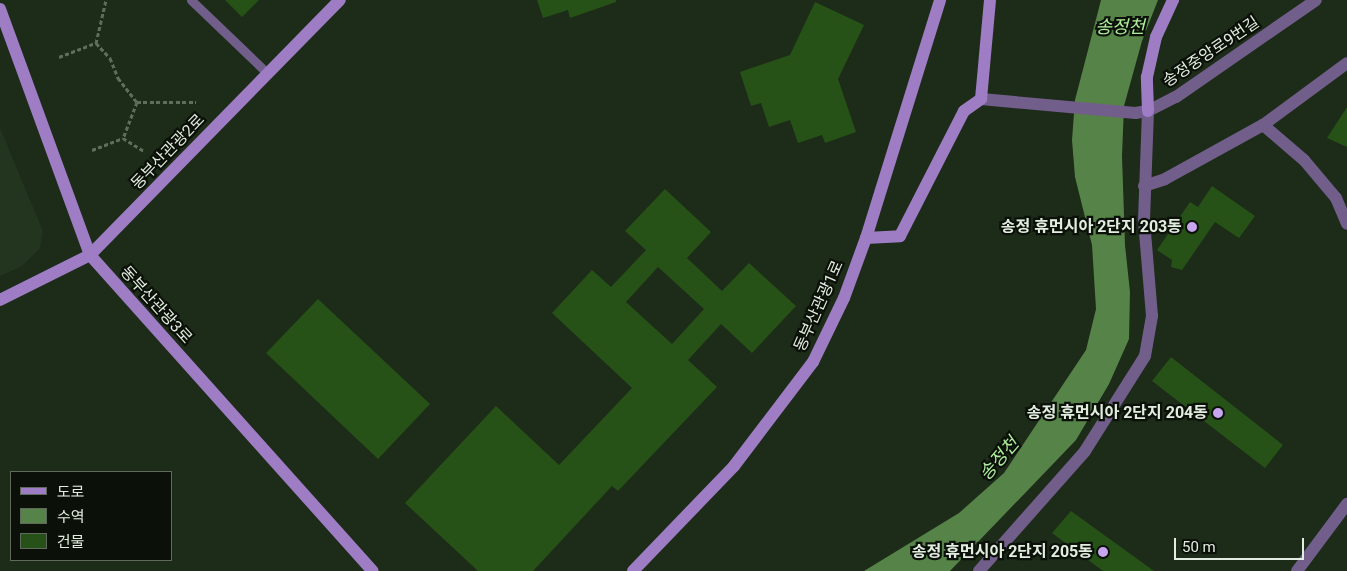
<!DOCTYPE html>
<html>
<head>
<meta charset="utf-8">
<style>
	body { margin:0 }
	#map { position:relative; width:1347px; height:571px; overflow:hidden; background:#1d2b19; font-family:Roboto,"Noto Sans KR",sans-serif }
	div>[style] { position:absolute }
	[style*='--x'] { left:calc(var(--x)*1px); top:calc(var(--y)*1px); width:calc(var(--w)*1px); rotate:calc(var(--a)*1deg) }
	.built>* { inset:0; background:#23351e }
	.water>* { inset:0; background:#568348 }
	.building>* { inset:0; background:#265217 }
	.path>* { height:3px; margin-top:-1.5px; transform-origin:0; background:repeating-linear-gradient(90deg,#606d5d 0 4px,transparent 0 6.5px) }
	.lane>* { height:9px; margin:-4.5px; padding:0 4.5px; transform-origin:4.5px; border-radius:4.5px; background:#725e8a }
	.street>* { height:12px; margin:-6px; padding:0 6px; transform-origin:6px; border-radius:6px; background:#725e8a }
	.secondary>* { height:12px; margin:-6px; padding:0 6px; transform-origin:6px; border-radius:6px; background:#9e7dc4 }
	.dots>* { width:14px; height:14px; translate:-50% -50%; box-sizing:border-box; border:2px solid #0b1109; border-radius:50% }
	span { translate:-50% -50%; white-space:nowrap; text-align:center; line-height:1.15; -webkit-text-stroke:4.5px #0b1109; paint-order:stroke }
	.street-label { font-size:16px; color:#e2ece0 }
	.poi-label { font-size:16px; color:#e2ece0; font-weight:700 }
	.right { translate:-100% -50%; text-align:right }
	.water-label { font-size:18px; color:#aeef9b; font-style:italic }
	.legend { position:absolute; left:10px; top:471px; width:162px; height:90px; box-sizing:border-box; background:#0b1109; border:1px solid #61695f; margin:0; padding:6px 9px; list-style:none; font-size:15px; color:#e2ece0 }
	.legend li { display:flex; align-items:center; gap:10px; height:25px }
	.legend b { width:25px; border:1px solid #61695f }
	.scale { position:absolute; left:1174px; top:538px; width:130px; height:22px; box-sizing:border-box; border:2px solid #e2ece0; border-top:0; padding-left:6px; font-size:15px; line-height:18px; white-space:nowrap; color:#e2ece0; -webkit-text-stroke:4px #0b1109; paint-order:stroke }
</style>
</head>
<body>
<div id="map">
	<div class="built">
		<i style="clip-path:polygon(0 128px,43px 231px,40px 248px,22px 266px,0 276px)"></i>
	</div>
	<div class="water">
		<i style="clip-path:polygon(1101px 0,1158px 0,1142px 41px,1124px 106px,1122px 156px,1125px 245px,1130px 292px,1129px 339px,1109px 384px,1076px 440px,950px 571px,864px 571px,959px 513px,1004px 473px,1086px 350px,1096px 309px,1092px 245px,1075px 177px,1072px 140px,1075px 100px)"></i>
	</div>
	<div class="building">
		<i style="clip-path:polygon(225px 0,259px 0,242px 17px)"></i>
		<i style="clip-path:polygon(537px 0,616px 0,616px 2px,570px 18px,568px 10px,543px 18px)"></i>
		<i style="clip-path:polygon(815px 2px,864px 25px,838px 79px,856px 132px,825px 143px,822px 135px,798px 143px,790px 120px,769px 127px,761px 103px,751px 106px,740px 72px,790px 55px)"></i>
		<i style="clip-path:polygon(1347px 107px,1347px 147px,1327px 138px)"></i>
		<i style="clip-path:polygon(1212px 186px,1255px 216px,1239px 238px,1215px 222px,1182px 270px,1171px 267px,1172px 260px,1157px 250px,1190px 202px,1198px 207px)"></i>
		<i style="clip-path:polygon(evenodd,665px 189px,711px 232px,687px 258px,722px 291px,749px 263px,796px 306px,752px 353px,721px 324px,688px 360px,717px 387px,618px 491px,612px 486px,533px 571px,478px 571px,405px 503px,496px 406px,559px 465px,632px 388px,552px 313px,592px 270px,611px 287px,646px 250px,625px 231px,665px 189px,658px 267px,704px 309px,672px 344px,626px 302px,658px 267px)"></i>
		<i style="clip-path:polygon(318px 299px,430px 404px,378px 459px,266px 353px)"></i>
		<i style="clip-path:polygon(1171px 357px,1283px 445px,1265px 468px,1152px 381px)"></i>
		<i style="clip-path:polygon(1071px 511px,1154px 571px,1103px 571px,1052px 533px)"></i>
	</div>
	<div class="path">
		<i style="--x:96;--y:43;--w:44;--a:-76.9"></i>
		<i style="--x:59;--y:57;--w:40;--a:-21"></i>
		<i style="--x:96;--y:43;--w:21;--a:47"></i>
		<i style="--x:110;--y:58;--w:22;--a:68"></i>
		<i style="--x:118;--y:78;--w:31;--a:52"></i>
		<i style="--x:137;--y:102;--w:39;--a:111"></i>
		<i style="--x:137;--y:102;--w:59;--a:0"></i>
		<i style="--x:92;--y:150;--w:33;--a:-21"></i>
		<i style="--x:123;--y:138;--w:26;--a:32"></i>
	</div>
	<div class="lane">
		<i style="--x:191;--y:0;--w:105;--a:43.8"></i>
	</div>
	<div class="street">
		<i style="--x:981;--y:99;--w:155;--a:5.2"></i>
		<i style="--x:1135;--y:113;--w:13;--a:-9"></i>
		<i style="--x:1148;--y:111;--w:31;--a:-27"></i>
		<i style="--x:1176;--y:97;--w:170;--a:-34.7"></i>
		<i style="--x:1263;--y:125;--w:54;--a:40.5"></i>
		<i style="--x:1304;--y:160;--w:50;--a:49.9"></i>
		<i style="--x:1336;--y:198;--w:28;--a:67"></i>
		<i style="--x:1144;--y:186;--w:22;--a:-18"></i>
		<i style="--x:1165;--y:179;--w:112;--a:-28.9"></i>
		<i style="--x:1263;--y:125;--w:104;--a:-36.4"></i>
		<i style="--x:979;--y:571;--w:160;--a:-48.5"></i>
		<i style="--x:1085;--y:451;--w:112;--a:-57.7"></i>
		<i style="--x:1145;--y:356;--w:41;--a:-80.1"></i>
		<i style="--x:1152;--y:316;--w:96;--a:-94.8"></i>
		<i style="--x:1144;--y:220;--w:109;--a:-87.9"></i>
		<i style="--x:1297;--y:571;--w:84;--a:-53.3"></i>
	</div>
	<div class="secondary">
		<i style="--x:0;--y:9;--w:262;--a:69.9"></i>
		<i style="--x:90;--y:255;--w:424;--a:48.2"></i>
		<i style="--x:1148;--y:111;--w:34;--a:-92"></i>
		<i style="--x:1147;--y:77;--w:41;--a:-77.3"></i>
		<i style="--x:1156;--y:37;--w:41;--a:-65.3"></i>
		<i style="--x:866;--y:238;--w:34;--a:-3"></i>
		<i style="--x:900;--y:236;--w:140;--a:-62.9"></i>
		<i style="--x:964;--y:111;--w:21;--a:-35"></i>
		<i style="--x:981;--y:99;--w:99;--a:-84.8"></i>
		<i style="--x:0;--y:300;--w:101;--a:-26.6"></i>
		<i style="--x:90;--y:255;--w:357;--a:-45.6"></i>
		<i style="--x:633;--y:571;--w:146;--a:-46.1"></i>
		<i style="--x:734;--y:466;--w:131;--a:-52.8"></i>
		<i style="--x:813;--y:362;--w:71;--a:-64.2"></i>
		<i style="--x:844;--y:298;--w:64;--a:-69.9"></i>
		<i style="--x:866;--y:238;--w:249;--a:-72.7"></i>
	</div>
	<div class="dots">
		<i style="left:1192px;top:227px;background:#c7a6ef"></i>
		<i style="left:1218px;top:413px;background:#c7a6ef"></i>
		<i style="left:1103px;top:552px;background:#c7a6ef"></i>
	</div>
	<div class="street-label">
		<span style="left:1211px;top:52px;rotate:-34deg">송정중앙로9번길</span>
		<span style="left:168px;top:152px;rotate:-46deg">동부산관광2로</span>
		<span style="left:156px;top:305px;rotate:48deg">동부산관광3로</span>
		<span style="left:819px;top:306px;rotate:-66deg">동부산관광1로</span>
	</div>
	<div class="poi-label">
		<span class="right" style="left:1182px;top:227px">송정 휴먼시아 2단지 203동</span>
		<span class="right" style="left:1208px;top:413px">송정 휴먼시아 2단지 204동</span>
		<span class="right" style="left:1093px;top:552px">송정 휴먼시아 2단지 205동</span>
	</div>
	<div class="water-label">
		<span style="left:1120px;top:27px">송정천</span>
		<span style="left:999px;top:459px;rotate:-49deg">송정천</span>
	</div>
	<ul class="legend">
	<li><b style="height:6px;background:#9e7dc4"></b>도로</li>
	<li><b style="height:14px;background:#568348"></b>수역</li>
	<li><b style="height:14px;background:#265217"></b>건물</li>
	</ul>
	<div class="scale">50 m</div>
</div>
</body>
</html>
